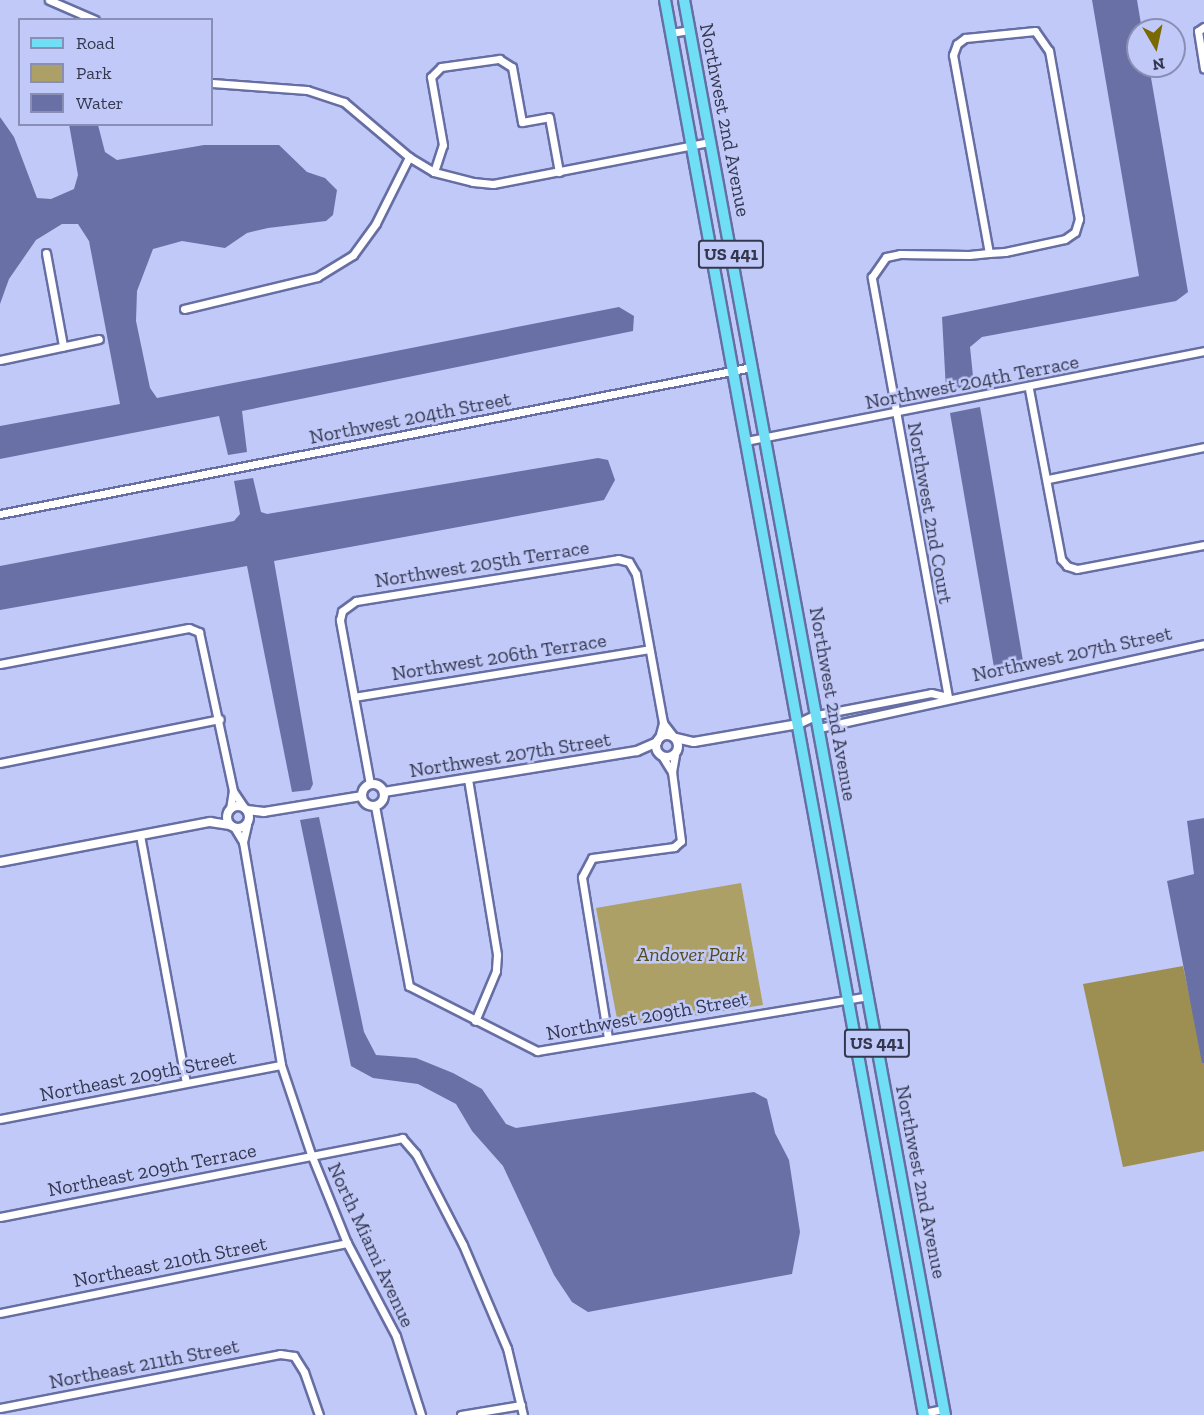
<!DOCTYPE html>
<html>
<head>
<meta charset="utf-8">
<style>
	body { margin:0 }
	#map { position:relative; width:1204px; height:1415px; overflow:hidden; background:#c1c9f8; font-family:"Zilla Slab",serif }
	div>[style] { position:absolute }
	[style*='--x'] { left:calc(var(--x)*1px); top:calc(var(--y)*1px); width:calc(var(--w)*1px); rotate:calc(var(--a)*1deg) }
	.green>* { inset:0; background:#aca066 }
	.forest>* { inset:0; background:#9c8f51 }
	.water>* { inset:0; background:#6970a6 }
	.roads { filter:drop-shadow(2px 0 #666ea3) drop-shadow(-2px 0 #666ea3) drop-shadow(0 2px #666ea3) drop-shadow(0 -2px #666ea3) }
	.minor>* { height:7px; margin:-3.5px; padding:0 3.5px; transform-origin:3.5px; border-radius:3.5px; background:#fff }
	.tertiary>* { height:8px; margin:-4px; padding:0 4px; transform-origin:4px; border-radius:4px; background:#fff }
	.tertiary>.ring { margin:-4px; padding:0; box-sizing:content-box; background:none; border:8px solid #fff; border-radius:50% }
	.primary>* { height:10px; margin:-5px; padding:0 5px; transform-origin:5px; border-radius:5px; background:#70dff5 }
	span { translate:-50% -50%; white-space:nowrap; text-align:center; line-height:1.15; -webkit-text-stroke:5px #c1c9f8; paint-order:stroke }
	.shield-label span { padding:2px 4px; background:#c1c9f8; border:2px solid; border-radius:4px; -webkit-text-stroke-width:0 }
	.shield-label { font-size:18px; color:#34384f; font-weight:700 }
	.street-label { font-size:20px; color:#34384f }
	.park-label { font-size:20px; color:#554b1a; font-style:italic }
	.legend { position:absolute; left:18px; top:18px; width:195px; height:108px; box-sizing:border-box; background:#c1c9f8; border:2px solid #898fb4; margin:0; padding:8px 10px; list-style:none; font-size:18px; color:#34384f }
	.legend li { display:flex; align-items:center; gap:12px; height:30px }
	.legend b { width:30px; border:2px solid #898fb4 }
	.north { position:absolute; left:1126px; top:18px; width:60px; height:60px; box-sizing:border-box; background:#c1c9f8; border:2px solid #898fb4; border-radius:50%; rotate:171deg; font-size:16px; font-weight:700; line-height:24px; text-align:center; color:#34384f }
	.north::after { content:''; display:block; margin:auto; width:21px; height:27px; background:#7a6800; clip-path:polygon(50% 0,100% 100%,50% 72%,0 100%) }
</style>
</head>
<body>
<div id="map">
	<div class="green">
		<i style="clip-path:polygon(741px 883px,763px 1005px,623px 1027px,618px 1024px,596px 908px)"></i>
	</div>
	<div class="forest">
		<i style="clip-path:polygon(1183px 966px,1204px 1063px,1204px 1151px,1123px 1167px,1083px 984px)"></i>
	</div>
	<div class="water">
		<i style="clip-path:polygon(1092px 0,1137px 0,1142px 30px,1138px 30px,1138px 66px,1149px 66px,1188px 292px,1176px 301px,982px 337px,970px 347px,974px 386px,946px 390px,942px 317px,1139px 276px)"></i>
		<i style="clip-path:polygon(0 117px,14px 137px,37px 198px,51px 199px,74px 189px,78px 175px,69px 124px,98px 125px,105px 152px,117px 160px,204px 145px,279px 145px,307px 172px,325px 178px,337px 190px,333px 215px,326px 221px,268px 228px,247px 233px,225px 248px,182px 241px,153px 249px,137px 291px,136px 321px,150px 388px,157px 398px,619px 307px,634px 316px,633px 331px,242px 411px,247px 452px,228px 455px,219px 416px,0 459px,0 426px,120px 404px,89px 241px,78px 224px,62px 224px,36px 240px,9px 279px,0 304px)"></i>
		<i style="clip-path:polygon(980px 407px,1024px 667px,995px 673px,950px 413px)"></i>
		<i style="clip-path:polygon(598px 458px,608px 460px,615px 480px,604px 500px,274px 561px,313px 784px,310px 790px,292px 792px,247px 566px,0 610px,0 566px,234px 521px,240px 514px,234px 481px,253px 478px,261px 512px,267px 514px)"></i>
		<i style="clip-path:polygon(319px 817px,364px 1032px,376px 1055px,416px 1058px,453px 1073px,482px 1089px,506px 1124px,516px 1128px,754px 1092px,767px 1099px,775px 1133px,789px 1160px,800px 1232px,792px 1274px,588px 1312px,572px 1302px,554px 1275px,503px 1166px,472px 1131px,456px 1104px,418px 1084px,373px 1078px,351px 1066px,300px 820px)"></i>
		<i style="clip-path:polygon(1204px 818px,1204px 1063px,1202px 1063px,1167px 881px,1194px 874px,1187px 821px)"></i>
	</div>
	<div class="roads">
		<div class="minor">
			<i style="--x:49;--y:0;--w:50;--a:23.5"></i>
			<i style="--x:1204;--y:27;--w:7;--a:146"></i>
			<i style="--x:1198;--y:31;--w:38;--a:81"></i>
			<i style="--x:671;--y:33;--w:18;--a:-9"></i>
			<i style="--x:212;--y:83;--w:95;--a:4.2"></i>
			<i style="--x:307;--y:90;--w:39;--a:18"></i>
			<i style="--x:344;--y:102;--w:85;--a:40.2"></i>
			<i style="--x:409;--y:157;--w:29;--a:31"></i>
			<i style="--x:434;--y:172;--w:40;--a:14.4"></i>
			<i style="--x:473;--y:182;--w:20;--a:6"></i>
			<i style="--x:493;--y:184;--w:221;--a:-11"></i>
			<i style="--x:434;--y:172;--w:28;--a:-72"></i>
			<i style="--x:443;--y:145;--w:69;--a:-100"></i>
			<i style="--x:431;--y:77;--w:14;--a:-45"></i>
			<i style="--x:441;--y:67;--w:59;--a:-7.9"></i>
			<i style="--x:499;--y:59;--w:15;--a:32"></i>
			<i style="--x:512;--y:67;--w:56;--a:79.7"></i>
			<i style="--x:522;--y:122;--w:27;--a:-10"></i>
			<i style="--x:549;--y:117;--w:56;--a:79.7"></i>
			<i style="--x:46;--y:253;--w:95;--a:79.6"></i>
			<i style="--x:184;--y:309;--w:137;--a:-13.5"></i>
			<i style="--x:317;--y:277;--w:42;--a:-31.4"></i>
			<i style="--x:353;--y:255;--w:39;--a:-54"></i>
			<i style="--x:376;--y:223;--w:74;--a:-63.4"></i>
			<i style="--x:0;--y:360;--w:101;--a:-12"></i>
			<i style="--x:1029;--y:389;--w:173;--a:79.3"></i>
			<i style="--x:1061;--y:559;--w:9;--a:49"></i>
			<i style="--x:1067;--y:566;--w:10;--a:17"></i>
			<i style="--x:1077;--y:569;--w:129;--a:-10.7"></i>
			<i style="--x:746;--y:441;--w:467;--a:-11.1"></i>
			<i style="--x:1048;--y:479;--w:159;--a:-11.6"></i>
			<i style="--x:0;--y:514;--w:766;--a:-11.06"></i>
			<i style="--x:0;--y:664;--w:192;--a:-10.8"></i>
			<i style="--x:189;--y:628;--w:11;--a:22"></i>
			<i style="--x:199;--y:632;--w:163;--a:77.9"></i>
			<i style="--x:354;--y:697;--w:299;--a:-9.2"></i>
			<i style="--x:948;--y:697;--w:427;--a:-100.3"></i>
			<i style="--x:872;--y:277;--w:24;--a:-55"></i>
			<i style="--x:886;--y:257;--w:14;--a:-12"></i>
			<i style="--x:900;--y:254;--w:69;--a:0.8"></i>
			<i style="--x:969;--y:255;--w:20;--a:-6"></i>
			<i style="--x:989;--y:253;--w:16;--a:-4"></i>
			<i style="--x:1005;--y:252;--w:61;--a:-12.2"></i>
			<i style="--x:1065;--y:239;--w:12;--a:-35"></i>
			<i style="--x:1075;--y:232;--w:14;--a:-73"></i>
			<i style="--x:1079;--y:219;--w:171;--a:-100.1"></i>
			<i style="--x:1049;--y:51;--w:24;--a:-125"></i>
			<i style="--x:1035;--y:31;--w:70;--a:174.3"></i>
			<i style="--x:965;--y:38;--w:10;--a:143"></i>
			<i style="--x:957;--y:44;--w:12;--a:110"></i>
			<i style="--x:953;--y:55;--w:201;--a:79.7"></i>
			<i style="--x:817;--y:715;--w:116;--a:-10.9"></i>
			<i style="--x:931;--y:693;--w:17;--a:13"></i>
			<i style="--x:819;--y:728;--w:394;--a:-12.3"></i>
			<i style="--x:659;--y:738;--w:16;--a:-75"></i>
			<i style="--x:663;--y:723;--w:16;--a:52"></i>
			<i style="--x:662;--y:756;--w:19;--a:58"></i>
			<i style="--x:672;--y:772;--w:17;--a:-80"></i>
			<i style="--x:0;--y:763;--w:224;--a:-11.3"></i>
			<i style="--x:468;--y:779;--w:178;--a:80.6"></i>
			<i style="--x:497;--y:955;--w:16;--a:94"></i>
			<i style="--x:496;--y:971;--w:54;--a:112.8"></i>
			<i style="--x:370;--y:784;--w:167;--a:-100.4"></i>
			<i style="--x:340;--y:620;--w:9;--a:-77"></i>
			<i style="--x:342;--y:611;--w:17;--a:-36"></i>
			<i style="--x:356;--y:601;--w:265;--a:-9.1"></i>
			<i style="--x:618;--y:559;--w:11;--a:15"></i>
			<i style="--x:629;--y:562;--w:14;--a:60"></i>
			<i style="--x:636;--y:574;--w:151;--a:79.7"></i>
			<i style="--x:375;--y:806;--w:183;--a:79.3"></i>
			<i style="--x:409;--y:986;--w:144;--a:26.9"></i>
			<i style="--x:537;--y:1051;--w:336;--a:-9.4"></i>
			<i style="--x:230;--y:809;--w:18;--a:-81"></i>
			<i style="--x:233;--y:791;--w:18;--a:56"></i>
			<i style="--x:234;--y:827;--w:17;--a:59"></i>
			<i style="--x:243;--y:842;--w:18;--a:-77"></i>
			<i style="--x:140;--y:835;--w:251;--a:79.5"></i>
			<i style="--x:243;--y:842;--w:226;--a:80.3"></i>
			<i style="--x:281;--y:1065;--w:94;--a:71.4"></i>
			<i style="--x:311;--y:1154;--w:96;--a:68"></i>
			<i style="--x:347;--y:1243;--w:105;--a:62.2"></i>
			<i style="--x:396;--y:1336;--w:83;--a:72.4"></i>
			<i style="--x:608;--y:1038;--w:163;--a:-99.2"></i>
			<i style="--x:582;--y:877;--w:21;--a:-62"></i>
			<i style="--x:592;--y:858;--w:83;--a:-7.6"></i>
			<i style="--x:674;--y:847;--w:9;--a:-41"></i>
			<i style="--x:681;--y:841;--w:70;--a:-97.4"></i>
			<i style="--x:0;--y:1119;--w:286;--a:-10.9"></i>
			<i style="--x:0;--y:1217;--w:410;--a:-11.1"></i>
			<i style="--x:402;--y:1138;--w:21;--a:49"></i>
			<i style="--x:416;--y:1154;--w:102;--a:62.7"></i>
			<i style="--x:463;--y:1245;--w:112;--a:66.9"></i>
			<i style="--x:507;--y:1348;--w:69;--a:76.6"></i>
			<i style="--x:0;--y:1313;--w:354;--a:-11.4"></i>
			<i style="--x:0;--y:1408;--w:285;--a:-10.9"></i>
			<i style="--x:280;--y:1354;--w:14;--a:8"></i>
			<i style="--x:294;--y:1356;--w:19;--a:58"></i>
			<i style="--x:304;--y:1372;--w:46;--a:70.8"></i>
			<i style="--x:923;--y:1413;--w:21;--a:-11"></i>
			<i style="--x:461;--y:1415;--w:61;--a:-9.5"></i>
		</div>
		<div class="tertiary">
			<i class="ring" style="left:656px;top:735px;width:14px;height:14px"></i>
			<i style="--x:676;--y:738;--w:18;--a:13"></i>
			<i style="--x:694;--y:742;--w:106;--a:-9.8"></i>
			<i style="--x:798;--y:724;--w:21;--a:-25"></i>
			<i class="ring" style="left:362px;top:784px;width:14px;height:14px"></i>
			<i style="--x:384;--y:792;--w:256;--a:-9.2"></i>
			<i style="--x:637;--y:751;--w:22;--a:-24"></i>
			<i class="ring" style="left:227px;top:806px;width:14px;height:14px"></i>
			<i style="--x:247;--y:810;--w:17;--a:7"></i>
			<i style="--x:264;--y:812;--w:99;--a:-9.3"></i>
			<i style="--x:0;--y:862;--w:214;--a:-10.8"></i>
			<i style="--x:210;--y:822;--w:20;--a:9"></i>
		</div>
		<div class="primary">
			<i style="--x:665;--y:0;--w:1439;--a:79.63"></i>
			<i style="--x:684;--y:0;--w:1439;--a:79.55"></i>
		</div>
	</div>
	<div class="shield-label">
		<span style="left:731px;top:254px">US 441</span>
		<span style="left:877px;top:1043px">US 441</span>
	</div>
	<div class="street-label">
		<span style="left:725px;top:120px;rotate:79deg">Northwest 2nd Avenue</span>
		<span style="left:972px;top:382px;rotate:-11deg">Northwest 204th Terrace</span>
		<span style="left:410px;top:418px;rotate:-11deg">Northwest 204th Street</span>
		<span style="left:930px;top:513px;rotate:80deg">Northwest 2nd Court</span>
		<span style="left:482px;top:564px;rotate:-9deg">Northwest 205th Terrace</span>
		<span style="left:1072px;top:654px;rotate:-12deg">Northwest 207th Street</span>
		<span style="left:499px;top:657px;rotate:-9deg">Northwest 206th Terrace</span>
		<span style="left:833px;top:704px;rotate:80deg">Northwest 2nd Avenue</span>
		<span style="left:510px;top:755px;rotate:-9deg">Northwest 207th Street</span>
		<span style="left:647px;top:1016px;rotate:-10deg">Northwest 209th Street</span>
		<span style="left:138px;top:1076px;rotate:-11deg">Northeast 209th Street</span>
		<span style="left:152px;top:1170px;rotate:-11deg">Northeast 209th Terrace</span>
		<span style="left:921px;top:1182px;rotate:79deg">Northwest 2nd Avenue</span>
		<span style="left:371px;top:1245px;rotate:65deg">North Miami Avenue</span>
		<span style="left:170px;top:1262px;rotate:-11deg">Northeast 210th Street</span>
		<span style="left:144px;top:1364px;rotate:-11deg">Northeast 211th Street</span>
	</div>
	<div class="park-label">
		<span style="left:691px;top:954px">Andover Park</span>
	</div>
	<ul class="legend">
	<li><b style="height:8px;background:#70dff5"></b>Road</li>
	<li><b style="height:16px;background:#aca066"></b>Park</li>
	<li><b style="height:16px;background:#6970a6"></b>Water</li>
	</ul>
	<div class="north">N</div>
</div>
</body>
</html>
